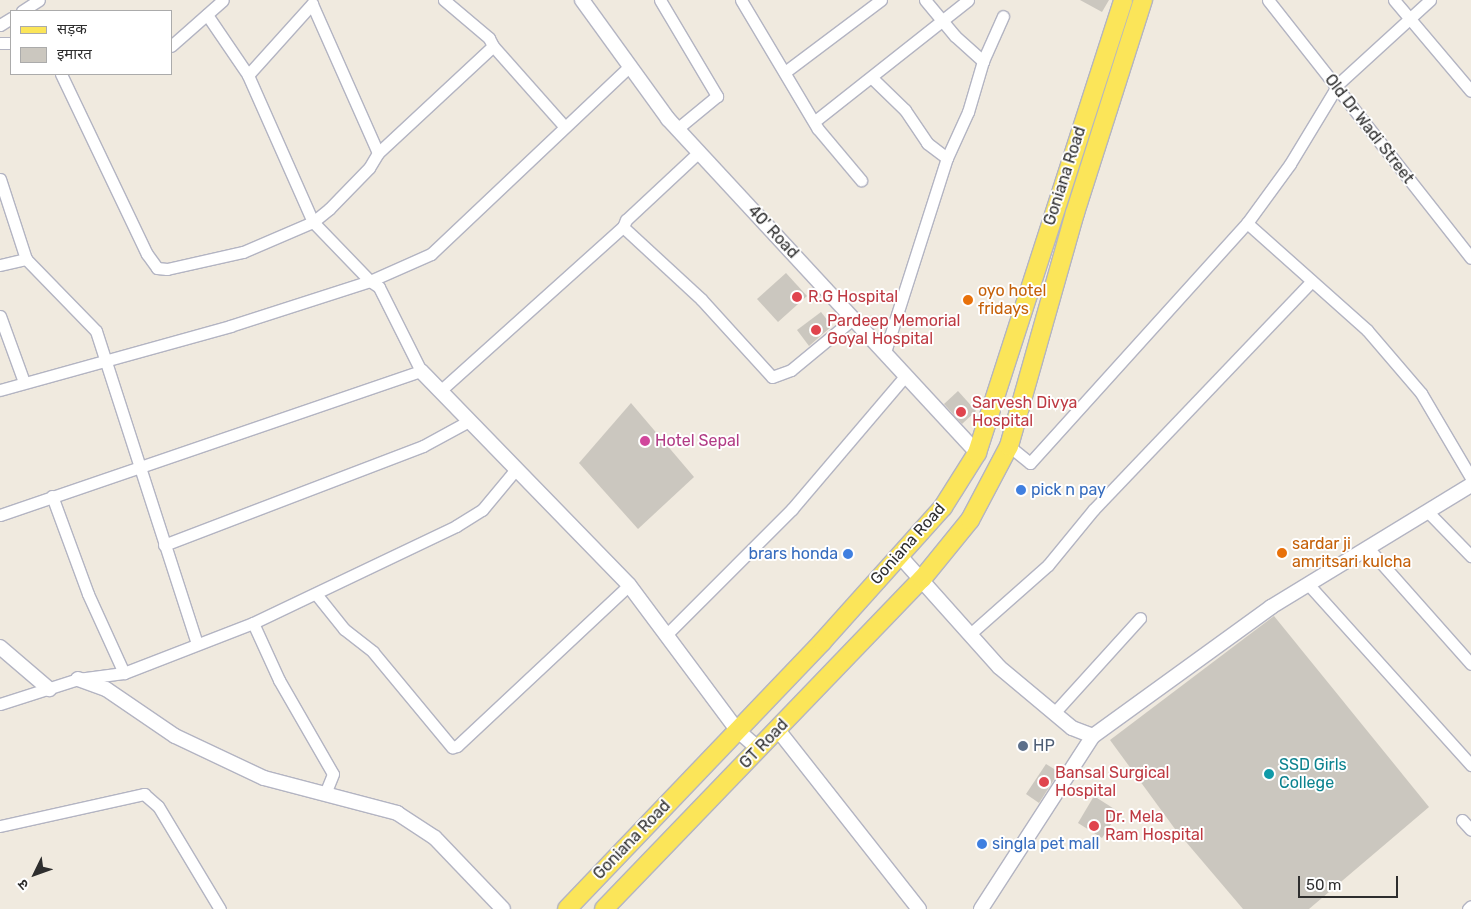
<!DOCTYPE html>
<html>
<head>
<meta charset="utf-8">
<style>
	body { margin:0 }
	#map { position:relative; width:1471px; height:909px; overflow:hidden; background:#f0eadf; font-family:Rubik,"Noto Sans Devanagari",sans-serif }
	div>[style] { position:absolute }
	[style*='--x'] { left:calc(var(--x)*1px); top:calc(var(--y)*1px); width:calc(var(--w)*1px); rotate:calc(var(--a)*1deg) }
	.building>* { inset:0; background:#cbc7bf }
	.roads { filter:drop-shadow(1px 0 #b3b4c2) drop-shadow(-1px 0 #b3b4c2) drop-shadow(0 1px #b3b4c2) drop-shadow(0 -1px #b3b4c2) }
	.minor>* { height:11px; margin:-5.5px; padding:0 5.5px; transform-origin:5.5px; border-radius:5.5px; background:#fff }
	.tertiary>* { height:14px; margin:-7px; padding:0 7px; transform-origin:7px; border-radius:7px; background:#fff }
	.primary>* { height:18px; margin:-9px; padding:0 9px; transform-origin:9px; border-radius:9px; background:#fbe559 }
	.dots>* { width:14px; height:14px; translate:-50% -50%; box-sizing:border-box; border:2px solid #fff; border-radius:50% }
	span { translate:-50% -50%; white-space:nowrap; text-align:center; line-height:1.15; -webkit-text-stroke:4px #fff; paint-order:stroke }
	.street-label { font-size:16px; color:#2e2e2e }
	.food-label { font-size:16px; color:#c56008 }
	.left { translate:0 -50%; text-align:left }
	.health-label { font-size:16px; color:#be3a42 }
	.hotel-label { font-size:16px; color:#b23c85 }
	.shop-label { font-size:16px; color:#366cbe }
	.right { translate:-100% -50%; text-align:right }
	.service-label { font-size:16px; color:#4e5e75 }
	.culture-label { font-size:16px; color:#0d838f }
	.legend { position:absolute; left:10px; top:10px; width:162px; height:65px; box-sizing:border-box; background:#fff; border:1px solid #ababab; margin:0; padding:6px 9px; list-style:none; font-size:15px; color:#2e2e2e }
	.legend li { display:flex; align-items:center; gap:10px; height:25px }
	.legend b { width:25px; border:1px solid #ababab }
	.north { position:absolute; left:10px; top:849px; width:50px; height:50px; -webkit-text-stroke:4px #fff; paint-order:stroke; rotate:228deg; font-size:14px; font-weight:700; line-height:20px; text-align:center; color:#2e2e2e }
	.north::after { content:''; display:block; margin:auto; width:18px; height:22px; background:#2e2e2e; clip-path:polygon(50% 0,100% 100%,50% 72%,0 100%) }
	.scale { position:absolute; left:1298px; top:876px; width:100px; height:22px; box-sizing:border-box; border:2px solid #2e2e2e; border-top:0; padding-left:6px; font-size:15px; line-height:18px; white-space:nowrap; color:#2e2e2e; -webkit-text-stroke:4px #fff; paint-order:stroke }
</style>
</head>
<body>
<div id="map">
	<div class="building">
		<i style="clip-path:polygon(1080px 0,1109px 0,1102px 12px)"></i>
		<i style="clip-path:polygon(786px 273px,807px 296px,778px 322px,757px 299px)"></i>
		<i style="clip-path:polygon(821px 312px,832px 326px,809px 346px,797px 330px)"></i>
		<i style="clip-path:polygon(958px 391px,976px 411px,962px 424px,944px 404px)"></i>
		<i style="clip-path:polygon(631px 403px,694px 477px,638px 529px,579px 463px)"></i>
		<i style="clip-path:polygon(1274px 616px,1429px 807px,1309px 909px,1243px 909px,1175px 829px,1110px 740px)"></i>
		<i style="clip-path:polygon(1046px 764px,1059px 772px,1039px 803px,1026px 794px)"></i>
		<i style="clip-path:polygon(1094px 796px,1119px 812px,1102px 838px,1078px 823px)"></i>
	</div>
	<div class="roads">
		<div class="minor">
			<i style="--x:660;--y:0;--w:112;--a:59.3"></i>
			<i style="--x:717;--y:96;--w:52;--a:140.5"></i>
			<i style="--x:741;--y:0;--w:150;--a:59.2"></i>
			<i style="--x:818;--y:129;--w:67;--a:49.9"></i>
			<i style="--x:925;--y:0;--w:47;--a:50.2"></i>
			<i style="--x:955;--y:36;--w:38;--a:42"></i>
			<i style="--x:1268;--y:0;--w:328;--a:51.8"></i>
			<i style="--x:1394;--y:0;--w:119;--a:49.8"></i>
			<i style="--x:1430;--y:0;--w:123;--a:137.6"></i>
			<i style="--x:1339;--y:83;--w:95;--a:121.2"></i>
			<i style="--x:1290;--y:164;--w:73;--a:126.1"></i>
			<i style="--x:1247;--y:223;--w:161;--a:41.7"></i>
			<i style="--x:1367;--y:330;--w:83;--a:49.4"></i>
			<i style="--x:1421;--y:393;--w:99;--a:59.5"></i>
			<i style="--x:22;--y:11;--w:20;--a:-33"></i>
			<i style="--x:0;--y:25;--w:13;--a:-32"></i>
			<i style="--x:0;--y:43;--w:11;--a:0"></i>
			<i style="--x:171;--y:46;--w:69;--a:-41.5"></i>
			<i style="--x:493;--y:46;--w:108;--a:48.4"></i>
			<i style="--x:785;--y:72;--w:120;--a:-36.9"></i>
			<i style="--x:61;--y:74;--w:199;--a:64.5"></i>
			<i style="--x:147;--y:254;--w:17;--a:54"></i>
			<i style="--x:157;--y:268;--w:10;--a:6"></i>
			<i style="--x:167;--y:269;--w:78;--a:-12.6"></i>
			<i style="--x:243;--y:252;--w:76;--a:-23.2"></i>
			<i style="--x:313;--y:222;--w:21;--a:-39"></i>
			<i style="--x:329;--y:209;--w:57;--a:-45.7"></i>
			<i style="--x:369;--y:168;--w:17;--a:-59"></i>
			<i style="--x:378;--y:153;--w:157;--a:-42.9"></i>
			<i style="--x:493;--y:46;--w:9;--a:-117"></i>
			<i style="--x:489;--y:38;--w:59;--a:-139.8"></i>
			<i style="--x:248;--y:75;--w:96;--a:-48"></i>
			<i style="--x:312;--y:4;--w:163;--a:66.1"></i>
			<i style="--x:872;--y:78;--w:46;--a:44.1"></i>
			<i style="--x:905;--y:110;--w:40;--a:56"></i>
			<i style="--x:927;--y:143;--w:25;--a:37"></i>
			<i style="--x:815;--y:121;--w:195;--a:-38.3"></i>
			<i style="--x:0;--y:179;--w:84;--a:72"></i>
			<i style="--x:26;--y:259;--w:100;--a:45.8"></i>
			<i style="--x:96;--y:331;--w:329;--a:72.1"></i>
			<i style="--x:623;--y:227;--w:106;--a:42.7"></i>
			<i style="--x:701;--y:299;--w:105;--a:47.7"></i>
			<i style="--x:772;--y:377;--w:20;--a:-20"></i>
			<i style="--x:791;--y:370;--w:82;--a:-39.5"></i>
			<i style="--x:0;--y:265;--w:27;--a:-13"></i>
			<i style="--x:0;--y:316;--w:70;--a:70"></i>
			<i style="--x:885;--y:352;--w:204;--a:-72.3"></i>
			<i style="--x:947;--y:158;--w:51;--a:-65.5"></i>
			<i style="--x:968;--y:112;--w:53;--a:-73.6"></i>
			<i style="--x:983;--y:61;--w:49;--a:-66"></i>
			<i style="--x:0;--y:390;--w:239;--a:-15.5"></i>
			<i style="--x:230;--y:326;--w:147;--a:-17.8"></i>
			<i style="--x:370;--y:281;--w:67;--a:-23.9"></i>
			<i style="--x:431;--y:254;--w:274;--a:-43.4"></i>
			<i style="--x:440;--y:391;--w:246;--a:-41.9"></i>
			<i style="--x:623;--y:227;--w:8;--a:-67"></i>
			<i style="--x:626;--y:220;--w:100;--a:-43"></i>
			<i style="--x:1009;--y:446;--w:27;--a:39"></i>
			<i style="--x:1030;--y:463;--w:324;--a:-47.9"></i>
			<i style="--x:52;--y:496;--w:104;--a:69.8"></i>
			<i style="--x:88;--y:594;--w:87;--a:65.5"></i>
			<i style="--x:1428;--y:512;--w:62;--a:45.7"></i>
			<i style="--x:0;--y:515;--w:445;--a:-18.9"></i>
			<i style="--x:421;--y:371;--w:94;--a:-116.6"></i>
			<i style="--x:379;--y:287;--w:11;--a:-146"></i>
			<i style="--x:370;--y:281;--w:82;--a:-134"></i>
			<i style="--x:313;--y:222;--w:161;--a:-113.9"></i>
			<i style="--x:248;--y:75;--w:73;--a:-124.3"></i>
			<i style="--x:164;--y:545;--w:277;--a:-20.9"></i>
			<i style="--x:423;--y:446;--w:52;--a:-28.5"></i>
			<i style="--x:1368;--y:548;--w:155;--a:48.4"></i>
			<i style="--x:1308;--y:584;--w:244;--a:48"></i>
			<i style="--x:316;--y:594;--w:45;--a:51.3"></i>
			<i style="--x:344;--y:629;--w:37;--a:38"></i>
			<i style="--x:373;--y:652;--w:124;--a:50.3"></i>
			<i style="--x:452;--y:747;--w:5;--a:-11"></i>
			<i style="--x:457;--y:746;--w:236;--a:-43.1"></i>
			<i style="--x:253;--y:623;--w:63;--a:65.5"></i>
			<i style="--x:279;--y:680;--w:108;--a:60.1"></i>
			<i style="--x:333;--y:774;--w:22;--a:112"></i>
			<i style="--x:970;--y:634;--w:104;--a:-41.5"></i>
			<i style="--x:1048;--y:565;--w:72;--a:-50.6"></i>
			<i style="--x:1094;--y:509;--w:315;--a:-46.3"></i>
			<i style="--x:666;--y:635;--w:178;--a:-45"></i>
			<i style="--x:792;--y:509;--w:176;--a:-49.6"></i>
			<i style="--x:0;--y:704;--w:82;--a:-17.8"></i>
			<i style="--x:78;--y:679;--w:46;--a:-7.4"></i>
			<i style="--x:124;--y:673;--w:138;--a:-21.2"></i>
			<i style="--x:253;--y:623;--w:225;--a:-25.5"></i>
			<i style="--x:456;--y:526;--w:31;--a:-32"></i>
			<i style="--x:482;--y:510;--w:53;--a:-50.3"></i>
			<i style="--x:1054;--y:713;--w:128;--a:-47.8"></i>
			<i style="--x:1462;--y:820;--w:13;--a:48"></i>
			<i style="--x:0;--y:826;--w:148;--a:-12.5"></i>
			<i style="--x:144;--y:794;--w:18;--a:41"></i>
			<i style="--x:158;--y:806;--w:120;--a:59"></i>
			<i style="--x:1468;--y:909;--w:4;--a:-45"></i>
		</div>
		<div class="tertiary">
			<i style="--x:582;--y:0;--w:147;--a:54.1"></i>
			<i style="--x:668;--y:119;--w:455;--a:47.2"></i>
			<i style="--x:421;--y:371;--w:298;--a:45.8"></i>
			<i style="--x:629;--y:585;--w:181;--a:53.3"></i>
			<i style="--x:737;--y:730;--w:29;--a:41"></i>
			<i style="--x:899;--y:555;--w:150;--a:48.2"></i>
			<i style="--x:999;--y:667;--w:95;--a:39.9"></i>
			<i style="--x:1072;--y:728;--w:22;--a:21"></i>
			<i style="--x:1093;--y:736;--w:220;--a:-35.9"></i>
			<i style="--x:1271;--y:607;--w:234;--a:-31.4"></i>
			<i style="--x:0;--y:647;--w:65;--a:40.6"></i>
			<i style="--x:78;--y:679;--w:30;--a:20"></i>
			<i style="--x:106;--y:689;--w:83;--a:34.3"></i>
			<i style="--x:175;--y:736;--w:98;--a:25.3"></i>
			<i style="--x:264;--y:778;--w:138;--a:14.7"></i>
			<i style="--x:397;--y:813;--w:45;--a:33.3"></i>
			<i style="--x:435;--y:838;--w:98;--a:46.2"></i>
			<i style="--x:778;--y:730;--w:228;--a:51.8"></i>
			<i style="--x:981;--y:909;--w:206;--a:-57.1"></i>
		</div>
		<div class="primary">
			<i style="--x:567;--y:909;--w:369;--a:-46.3"></i>
			<i style="--x:822;--y:642;--w:181;--a:-48.1"></i>
			<i style="--x:943;--y:507;--w:64;--a:-57.8"></i>
			<i style="--x:977;--y:453;--w:476;--a:-72.1"></i>
			<i style="--x:604;--y:909;--w:458;--a:-46.1"></i>
			<i style="--x:922;--y:579;--w:76;--a:-50.9"></i>
			<i style="--x:970;--y:520;--w:84;--a:-62.2"></i>
			<i style="--x:1009;--y:446;--w:242;--a:-74.2"></i>
			<i style="--x:1075;--y:213;--w:224;--a:-72.3"></i>
		</div>
	</div>
	<div class="dots">
		<i style="left:797px;top:297px;background:#e0444e"></i>
		<i style="left:968px;top:300px;background:#e8710a"></i>
		<i style="left:816px;top:330px;background:#e0444e"></i>
		<i style="left:961px;top:412px;background:#e0444e"></i>
		<i style="left:645px;top:441px;background:#d1479c"></i>
		<i style="left:1021px;top:490px;background:#3f7fe0"></i>
		<i style="left:1282px;top:553px;background:#e8710a"></i>
		<i style="left:848px;top:554px;background:#3f7fe0"></i>
		<i style="left:1023px;top:746px;background:#5c6f8a"></i>
		<i style="left:1269px;top:774px;background:#0f9aa8"></i>
		<i style="left:1044px;top:782px;background:#e0444e"></i>
		<i style="left:1094px;top:826px;background:#e0444e"></i>
		<i style="left:982px;top:844px;background:#3f7fe0"></i>
	</div>
	<div class="street-label">
		<span style="left:1369px;top:129px;rotate:52deg">Old Dr Wadi Street</span>
		<span style="left:1065px;top:176px;rotate:-72deg">Goniana Road</span>
		<span style="left:773px;top:232px;rotate:47deg">40' Road</span>
		<span style="left:908px;top:544px;rotate:-48deg">Goniana Road</span>
		<span style="left:764px;top:744px;rotate:-46deg">GT Road</span>
		<span style="left:632px;top:840px;rotate:-46deg">Goniana Road</span>
	</div>
	<div class="food-label">
		<span class="left" style="left:978px;top:300px">oyo hotel<br>fridays</span>
		<span class="left" style="left:1292px;top:553px">sardar ji<br>amritsari kulcha</span>
	</div>
	<div class="health-label">
		<span class="left" style="left:808px;top:297px">R.G Hospital</span>
		<span class="left" style="left:827px;top:330px">Pardeep Memorial<br>Goyal Hospital</span>
		<span class="left" style="left:972px;top:412px">Sarvesh Divya<br>Hospital</span>
		<span class="left" style="left:1055px;top:782px">Bansal Surgical<br>Hospital</span>
		<span class="left" style="left:1105px;top:826px">Dr. Mela<br>Ram Hospital</span>
	</div>
	<div class="hotel-label">
		<span class="left" style="left:655px;top:441px">Hotel Sepal</span>
	</div>
	<div class="shop-label">
		<span class="left" style="left:1031px;top:490px">pick n pay</span>
		<span class="right" style="left:838px;top:554px">brars honda</span>
		<span class="left" style="left:992px;top:844px">singla pet mall</span>
	</div>
	<div class="service-label">
		<span class="left" style="left:1033px;top:746px">HP</span>
	</div>
	<div class="culture-label">
		<span class="left" style="left:1279px;top:774px">SSD Girls<br>College</span>
	</div>
	<ul class="legend">
	<li><b style="height:6px;background:#fbe559"></b>सड़क</li>
	<li><b style="height:14px;background:#cbc7bf"></b>इमारत</li>
	</ul>
	<div class="north">उ</div>
	<div class="scale">50 m</div>
</div>
</body>
</html>
